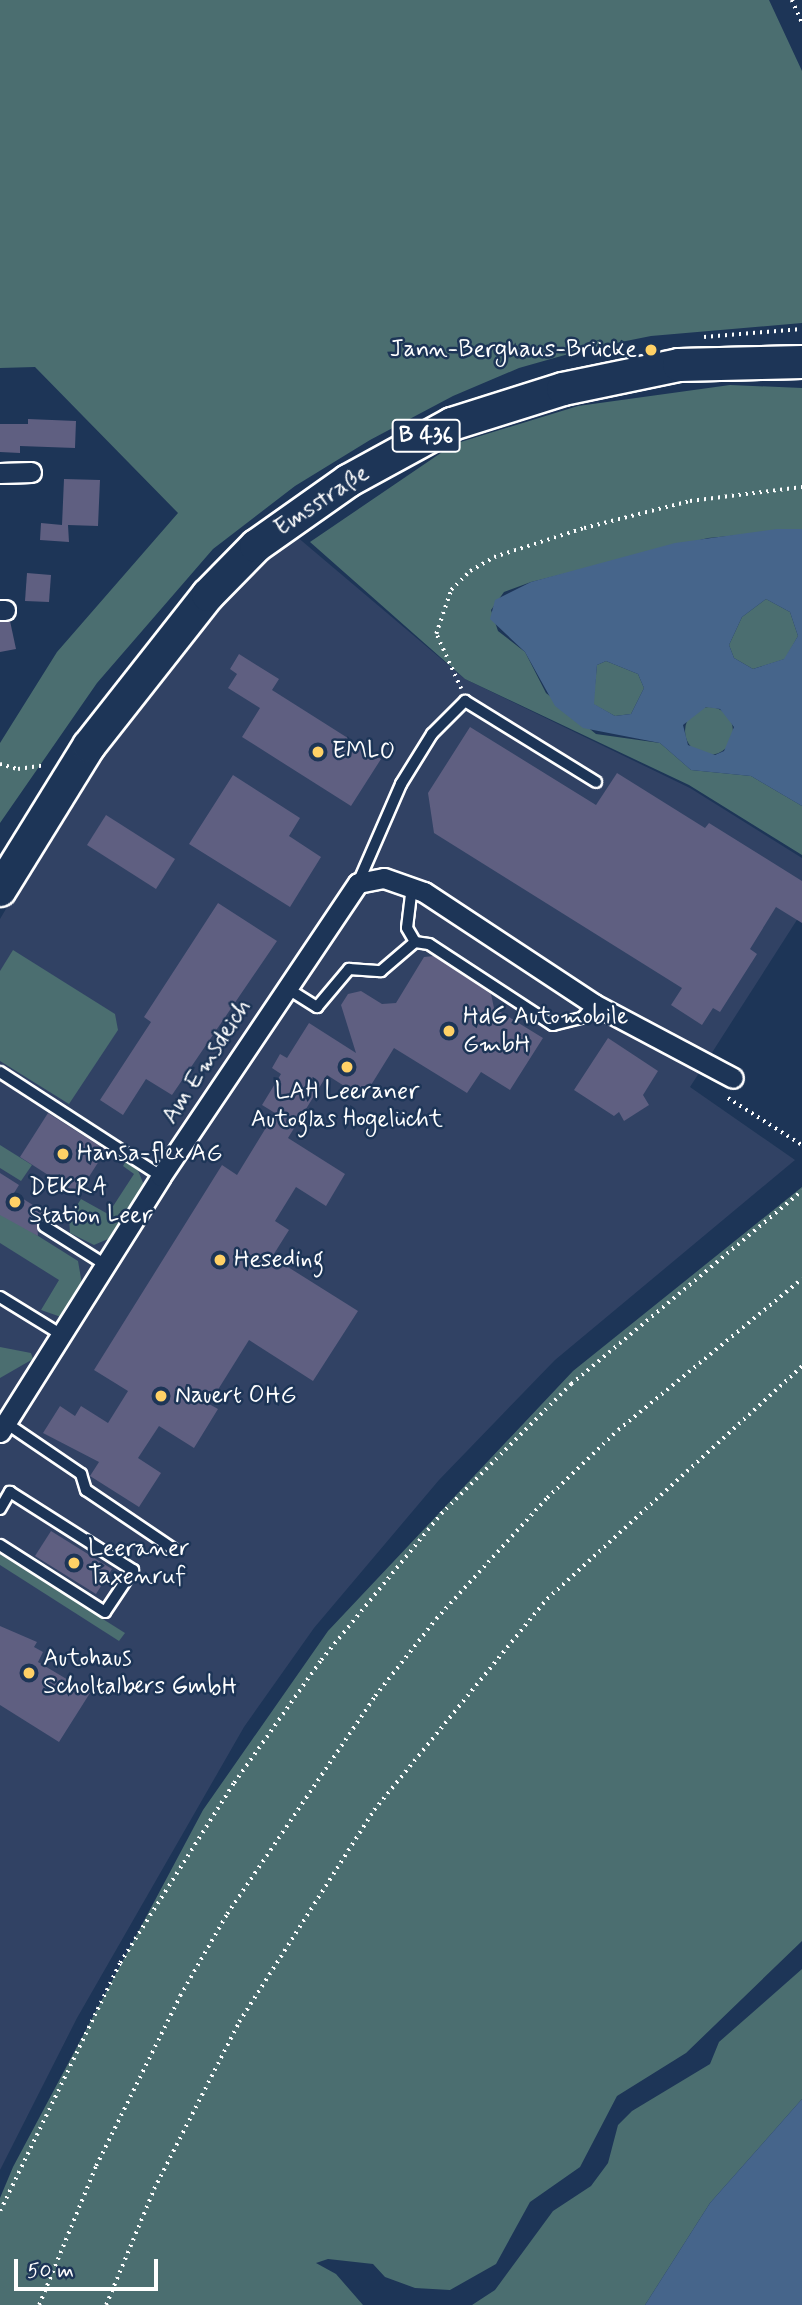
<!DOCTYPE html>
<html>
<head>
<meta charset="utf-8">
<style>
	body { margin:0 }
	#map { position:relative; width:802px; height:2305px; overflow:hidden; background:#1d3557; font-family:Mynerve,sans-serif }
	div>[style] { position:absolute }
	[style*='--x'] { left:calc(var(--x)*1px); top:calc(var(--y)*1px); width:calc(var(--w)*1px); rotate:calc(var(--a)*1deg) }
	.built>* { inset:0; background:#314264 }
	.green>* { inset:0; background:#4b6e70 }
	.round { border-radius:50% }
	.water>* { inset:0; background:#46658b }
	.building>* { inset:0; background:#5f5f81 }
	.path>* { height:3.5px; margin-top:-1.75px; transform-origin:0; background:repeating-linear-gradient(90deg,#fff 0 2px,transparent 0 7px) }
	.roads { filter:drop-shadow(2px 0 #fff) drop-shadow(-2px 0 #fff) drop-shadow(0 2px #fff) drop-shadow(0 -2px #fff) }
	.lane>* { height:10px; margin:-5px; padding:0 5px; transform-origin:5px; border-radius:5px; background:#1d3557 }
	.street>* { height:19px; margin:-9.5px; padding:0 9.5px; transform-origin:9.5px; border-radius:9.5px; background:#1d3557 }
	.primary>* { height:32px; margin:-16px; padding:0 16px; transform-origin:16px; border-radius:16px; background:#1d3557 }
	.dots>* { width:19px; height:19px; translate:-50% -50%; box-sizing:border-box; border:4px solid #1d3557; border-radius:50% }
	span { translate:-50% -50%; white-space:nowrap; text-align:center; line-height:1.15; -webkit-text-stroke:5px #1d3557; paint-order:stroke }
	.shield-label span { padding:2px 5px; background:#1d3557; border:2px solid; border-radius:5px; -webkit-text-stroke-width:0 }
	.shield-label { font-size:23px; color:#fff; font-weight:700 }
	.poi-label { font-size:24px; color:#fff }
	.right { translate:-100% -50%; text-align:right }
	.left { translate:0 -50%; text-align:left }
	.street-label { font-size:24px; color:#fff }
	.scale { position:absolute; left:14px; top:2259px; width:144px; height:32px; box-sizing:border-box; border:4px solid #fff; border-top:0; padding-left:9px; font-size:21px; line-height:24px; white-space:nowrap; color:#fff; -webkit-text-stroke:5px #1d3557; paint-order:stroke }
</style>
</head>
<body>
<div id="map">
	<div class="built">
		<i style="clip-path:polygon(296px 536px,465px 679px,690px 788px,802px 858px,802px 912px,690px 1087px,795px 1160px,555px 1360px,439px 1480px,314px 1628px,244px 1727px,77px 2018px,0 2170px,0 919px,98px 754px,253px 568px)"></i>
	</div>
	<div class="green">
		<i style="clip-path:polygon(0 0,769px 0,802px 71px,802px 323px,651px 336px,586px 349px,519px 368px,453px 396px,370px 440px,295px 486px,213px 549px,97px 683px,0 823px,0 743px,57px 652px,178px 513px,35px 367px,0 368px)"></i>
		<i style="clip-path:polygon(730px 385px,802px 388px,802px 529px,708px 538px,531px 582px,504px 592px,491px 610px,498px 631px,525px 652px,546px 693px,596px 734px,660px 743px,691px 770px,751px 776px,802px 806px,802px 855px,689px 785px,465px 679px,310px 542px,454px 444px,578px 406px)"></i>
		<i style="clip-path:polygon(766px 599px,790px 612px,798px 636px,785px 659px,753px 669px,734px 658px,729px 645px,742px 617px)"></i>
		<i style="clip-path:polygon(606px 661px,638px 674px,644px 688px,631px 714px,615px 716px,593px 704px,597px 665px)"></i>
		<i class="round" style="left:685px;top:707px;width:48px;height:48px"></i>
		<i style="clip-path:polygon(13px 950px,115px 1014px,118px 1030px,69px 1104px,0 1061px,0 971px)"></i>
		<i style="clip-path:polygon(0 1145px,32px 1165px,21px 1181px,0 1168px)"></i>
		<i style="clip-path:polygon(126px 1161px,137px 1168px,144px 1185px,108px 1239px,94px 1245px,70px 1233px,69px 1218px,81px 1199px,108px 1214px,134px 1174px,123px 1166px)"></i>
		<i style="clip-path:polygon(802px 1187px,802px 1941px,686px 2053px,617px 2096px,580px 2167px,530px 2202px,496px 2264px,450px 2290px,415px 2288px,385px 2277px,373px 2264px,328px 2259px,316px 2263px,336px 2274px,363px 2305px,0 2305px,0 2198px,13px 2167px,203px 1810px,328px 1631px,573px 1371px)"></i>
		<i style="clip-path:polygon(0 1212px,78px 1261px,82px 1284px,61px 1317px,41px 1310px,59px 1280px,0 1243px)"></i>
		<i style="clip-path:polygon(0 1347px,31px 1353px,33px 1359px,0 1378px)"></i>
		<i style="clip-path:polygon(0 1554px,125px 1633px,119px 1641px,0 1565px)"></i>
		<i style="clip-path:polygon(802px 1969px,802px 2099px,710px 2203px,645px 2305px,472px 2305px,495px 2290px,553px 2211px,591px 2186px,608px 2163px,618px 2125px,632px 2111px,710px 2064px,719px 2042px)"></i>
	</div>
	<div class="water">
		<i style="clip-path:polygon(evenodd,777px 529px,802px 529px,802px 806px,751px 776px,691px 770px,660px 743px,583px 728px,555px 706px,525px 652px,490px 619px,495px 600px,531px 582px,675px 543px,777px 529px,766px 599px,790px 612px,798px 636px,784px 659px,753px 669px,734px 658px,729px 645px,742px 617px,766px 599px,777px 529px,606px 661px,638px 674px,644px 688px,631px 714px,615px 716px,594px 704px,597px 665px,606px 661px,777px 529px,706px 707px,720px 709px,734px 727px,724px 751px,715px 755px,688px 745px,683px 725px,706px 707px)"></i>
		<i style="clip-path:polygon(802px 2099px,802px 2305px,645px 2305px,710px 2203px)"></i>
	</div>
	<div class="building">
		<i style="clip-path:polygon(28px 419px,76px 421px,75px 448px,20px 446px,20px 453px,0 452px,0 424px,28px 424px)"></i>
		<i style="clip-path:polygon(64px 479px,100px 480px,98px 526px,68px 525px,69px 542px,40px 540px,41px 523px,62px 525px)"></i>
		<i style="clip-path:polygon(27px 573px,51px 575px,49px 602px,25px 601px)"></i>
		<i style="clip-path:polygon(10px 621px,16px 649px,0 652px,0 622px)"></i>
		<i style="clip-path:polygon(239px 654px,279px 679px,272px 690px,381px 759px,351px 806px,242px 737px,260px 708px,228px 688px,237px 674px,230px 669px)"></i>
		<i style="clip-path:polygon(470px 727px,596px 805px,617px 773px,705px 828px,709px 823px,802px 881px,802px 923px,776px 907px,750px 949px,757px 954px,720px 1012px,713px 1008px,702px 1025px,671px 1005px,682px 988px,434px 833px,428px 793px)"></i>
		<i style="clip-path:polygon(233px 775px,300px 818px,289px 836px,321px 857px,290px 907px,189px 844px)"></i>
		<i style="clip-path:polygon(106px 815px,175px 859px,156px 889px,87px 845px)"></i>
		<i style="clip-path:polygon(218px 903px,277px 941px,172px 1095px,146px 1079px,123px 1115px,100px 1100px,151px 1022px,144px 1017px)"></i>
		<i style="clip-path:polygon(434px 956px,491px 994px,494px 1008px,543px 1038px,510px 1090px,481px 1072px,467px 1093px,394px 1048px,363px 1098px,327px 1075px,288px 1138px,345px 1174px,326px 1206px,296px 1187px,275px 1221px,289px 1230px,272px 1257px,358px 1311px,313px 1381px,249px 1340px,209px 1404px,218px 1409px,194px 1448px,159px 1426px,138px 1458px,161px 1473px,139px 1507px,90px 1476px,99px 1462px,43px 1433px,60px 1406px,75px 1416px,81px 1406px,108px 1423px,128px 1391px,94px 1370px,222px 1165px,237px 1175px,275px 1113px,262px 1105px,281px 1074px,272px 1068px,280px 1054px,287px 1058px,309px 1023px,356px 1053px,341px 1005px,348px 994px,361px 991px,382px 1004px,396px 1003px,424px 957px)"></i>
		<i style="clip-path:polygon(608px 1038px,658px 1071px,643px 1095px,649px 1105px,624px 1121px,619px 1112px,614px 1116px,574px 1090px)"></i>
		<i style="clip-path:polygon(48px 1113px,106px 1150px,78px 1194px,20px 1157px)"></i>
		<i style="clip-path:polygon(0 1173px,19px 1185px,14px 1193px,50px 1216px,37px 1223px,38px 1236px,0 1215px)"></i>
		<i style="clip-path:polygon(51px 1531px,112px 1569px,96px 1594px,35px 1556px)"></i>
		<i style="clip-path:polygon(0 1626px,37px 1642px,34px 1647px,43px 1652px,38px 1662px,90px 1693px,59px 1742px,0 1705px)"></i>
	</div>
	<div class="path">
		<i style="--x:792;--y:0;--w:24;--a:66"></i>
		<i style="--x:704;--y:337;--w:98;--a:-4.7"></i>
		<i style="--x:461;--y:689;--w:60;--a:-114.4"></i>
		<i style="--x:436;--y:634;--w:46;--a:-71.2"></i>
		<i style="--x:451;--y:590;--w:27;--a:-45"></i>
		<i style="--x:470;--y:571;--w:28;--a:-30"></i>
		<i style="--x:494;--y:557;--w:95;--a:-17.9"></i>
		<i style="--x:584;--y:528;--w:109;--a:-14.3"></i>
		<i style="--x:690;--y:501;--w:113;--a:-7.1"></i>
		<i style="--x:0;--y:764;--w:19;--a:16"></i>
		<i style="--x:18;--y:769;--w:28;--a:-8"></i>
		<i style="--x:728;--y:1098;--w:88;--a:32.4"></i>
		<i style="--x:0;--y:2211;--w:276;--a:-64.2"></i>
		<i style="--x:120;--y:1963;--w:213;--a:-57.7"></i>
		<i style="--x:234;--y:1783;--w:151;--a:-54.7"></i>
		<i style="--x:321;--y:1660;--w:189;--a:-50.6"></i>
		<i style="--x:441;--y:1514;--w:184;--a:-45"></i>
		<i style="--x:571;--y:1384;--w:301;--a:-39.9"></i>
		<i style="--x:39;--y:2305;--w:150;--a:-67.7"></i>
		<i style="--x:96;--y:2166;--w:190;--a:-63.7"></i>
		<i style="--x:180;--y:1996;--w:95;--a:-60.2"></i>
		<i style="--x:227;--y:1914;--w:263;--a:-55.8"></i>
		<i style="--x:375;--y:1696;--w:98;--a:-51.6"></i>
		<i style="--x:436;--y:1619;--w:164;--a:-47.5"></i>
		<i style="--x:547;--y:1498;--w:98;--a:-43.8"></i>
		<i style="--x:618;--y:1430;--w:238;--a:-39.4"></i>
		<i style="--x:106;--y:2305;--w:126;--a:-67.5"></i>
		<i style="--x:154;--y:2189;--w:187;--a:-63"></i>
		<i style="--x:239;--y:2022;--w:251;--a:-57.5"></i>
		<i style="--x:374;--y:1810;--w:273;--a:-50.7"></i>
		<i style="--x:547;--y:1599;--w:345;--a:-42.4"></i>
	</div>
	<div class="roads">
		<div class="lane">
			<i style="--x:358;--y:883;--w:108;--a:-66.5"></i>
			<i style="--x:401;--y:784;--w:59;--a:-58.2"></i>
			<i style="--x:432;--y:734;--w:47;--a:-45"></i>
			<i style="--x:465;--y:701;--w:154;--a:31.7"></i>
			<i style="--x:412;--y:886;--w:42;--a:96.8"></i>
			<i style="--x:407;--y:928;--w:16;--a:60"></i>
			<i style="--x:285;--y:987;--w:38;--a:32"></i>
			<i style="--x:317;--y:1007;--w:50;--a:-49.9"></i>
			<i style="--x:349;--y:969;--w:32;--a:4"></i>
			<i style="--x:381;--y:971;--w:45;--a:-40.5"></i>
			<i style="--x:415;--y:942;--w:14;--a:8"></i>
			<i style="--x:429;--y:944;--w:148;--a:33.2"></i>
			<i style="--x:553;--y:1025;--w:30;--a:-14"></i>
			<i style="--x:582;--y:1018;--w:18;--a:-49"></i>
			<i style="--x:0;--y:1072;--w:192;--a:32.9"></i>
			<i style="--x:44;--y:1226;--w:73;--a:32.2"></i>
			<i style="--x:0;--y:1297;--w:73;--a:31.5"></i>
			<i style="--x:6;--y:1423;--w:91;--a:34.2"></i>
			<i style="--x:81;--y:1474;--w:17;--a:73"></i>
			<i style="--x:86;--y:1490;--w:107;--a:34"></i>
			<i style="--x:0;--y:1509;--w:20;--a:-60"></i>
			<i style="--x:10;--y:1492;--w:146;--a:32.4"></i>
			<i style="--x:133;--y:1570;--w:50;--a:123.7"></i>
			<i style="--x:105;--y:1612;--w:125;--a:-147.5"></i>
		</div>
		<div class="street">
			<i style="--x:0;--y:473;--w:31;--a:-2"></i>
			<i style="--x:0;--y:610;--w:5;--a:0"></i>
			<i style="--x:0;--y:1432;--w:302;--a:-57.8"></i>
			<i style="--x:161;--y:1176;--w:353;--a:-56.1"></i>
			<i style="--x:358;--y:883;--w:26;--a:-11"></i>
			<i style="--x:384;--y:878;--w:42;--a:19.3"></i>
			<i style="--x:424;--y:892;--w:204;--a:33.4"></i>
			<i style="--x:594;--y:1004;--w:157;--a:28"></i>
		</div>
		<div class="primary">
			<i style="--x:0;--y:890;--w:169;--a:-58.3"></i>
			<i style="--x:89;--y:746;--w:192;--a:-51.8"></i>
			<i style="--x:208;--y:595;--w:69;--a:-45.6"></i>
			<i style="--x:256;--y:546;--w:113;--a:-35.2"></i>
			<i style="--x:348;--y:481;--w:119;--a:-28.7"></i>
			<i style="--x:452;--y:424;--w:116;--a:-17.5"></i>
			<i style="--x:563;--y:389;--w:118;--a:-11.7"></i>
			<i style="--x:679;--y:365;--w:123;--a:-1.4"></i>
		</div>
	</div>
	<div class="dots">
		<i style="left:651px;top:350px;background:#ffd166"></i>
		<i style="left:318px;top:752px;background:#ffd166"></i>
		<i style="left:449px;top:1031px;background:#ffd166"></i>
		<i style="left:347px;top:1067px;background:#ffd166"></i>
		<i style="left:63px;top:1154px;background:#ffd166"></i>
		<i style="left:15px;top:1202px;background:#ffd166"></i>
		<i style="left:220px;top:1260px;background:#ffd166"></i>
		<i style="left:161px;top:1396px;background:#ffd166"></i>
		<i style="left:74px;top:1563px;background:#ffd166"></i>
		<i style="left:29px;top:1673px;background:#ffd166"></i>
	</div>
	<div class="shield-label">
		<span style="left:426px;top:436px">B 436</span>
	</div>
	<div class="poi-label">
		<span class="right" style="left:637px;top:350px">Jann-Berghaus-Brücke</span>
		<span class="left" style="left:332px;top:752px">EMLO</span>
		<span class="left" style="left:463px;top:1031px">HdG Automobile<br>GmbH</span>
		<span style="left:347px;top:1106px">LAH Leeraner<br>Autoglas Hogelücht</span>
		<span class="left" style="left:77px;top:1154px">Hansa-flex AG</span>
		<span class="left" style="left:29px;top:1202px">DEKRA<br>Station Leer</span>
		<span class="left" style="left:234px;top:1260px">Heseding</span>
		<span class="left" style="left:175px;top:1396px">Nauert OHG</span>
		<span class="left" style="left:88px;top:1563px">Leeraner<br>Taxenruf</span>
		<span class="left" style="left:43px;top:1673px">Autohaus<br>Scholtalbers GmbH</span>
	</div>
	<div class="street-label">
		<span style="left:322px;top:501px;rotate:-34deg">Emsstraße</span>
		<span style="left:207px;top:1062px;rotate:-57deg">Am Emsdeich</span>
	</div>
	<div class="scale">50 m</div>
</div>
</body>
</html>
